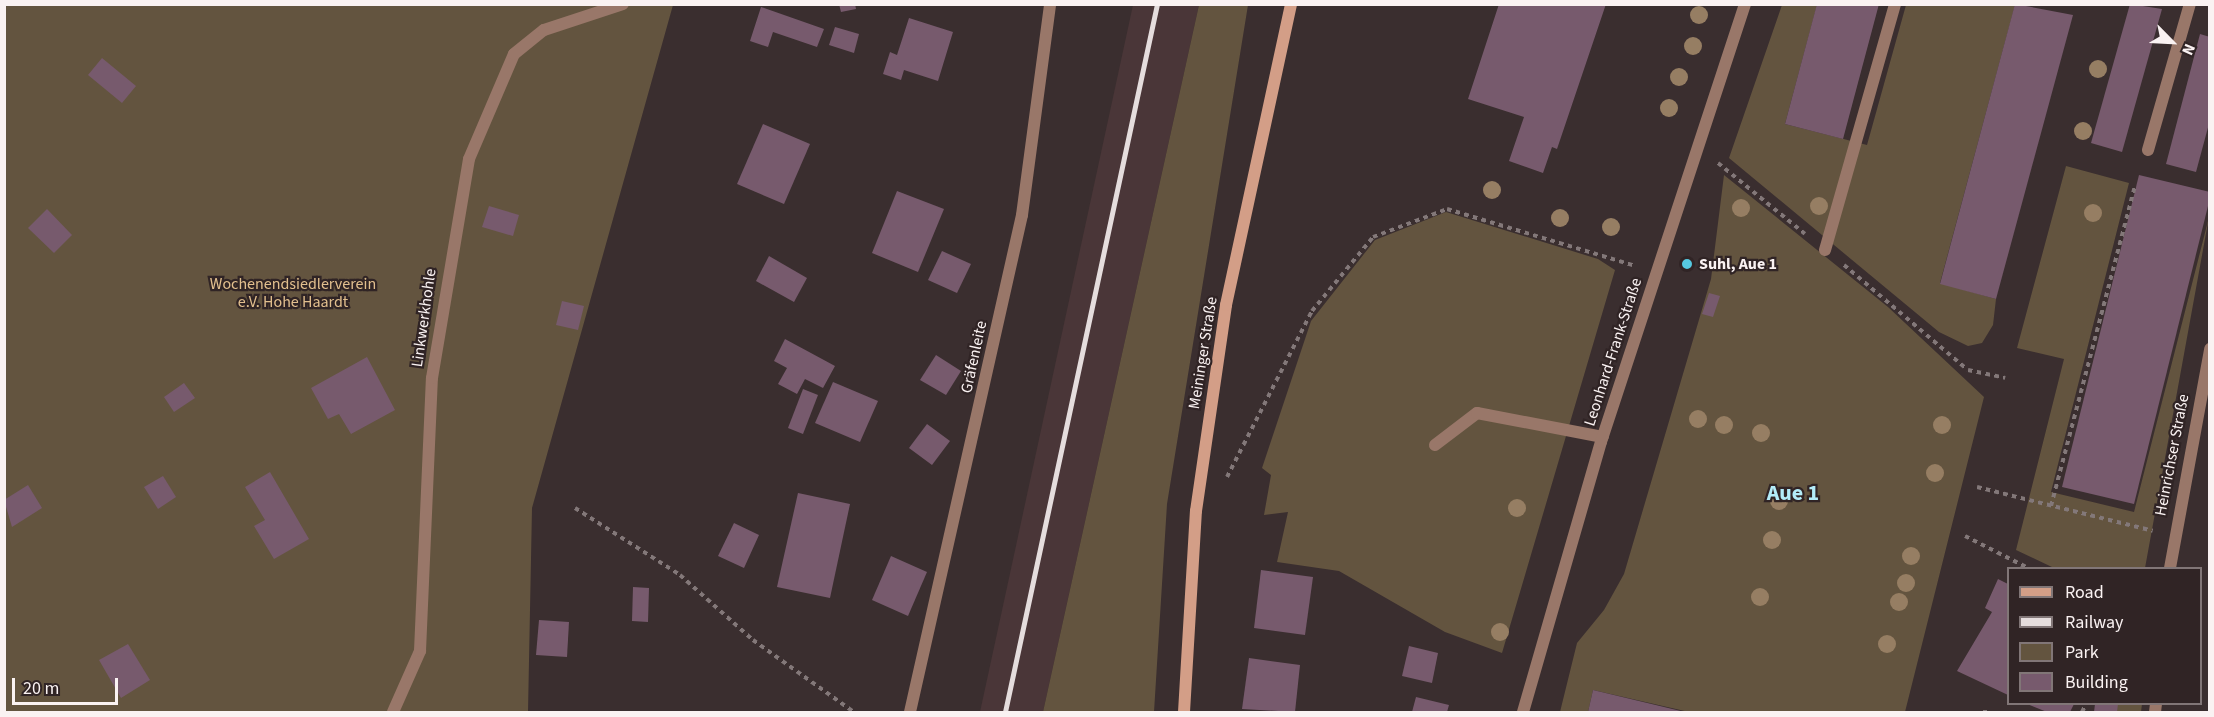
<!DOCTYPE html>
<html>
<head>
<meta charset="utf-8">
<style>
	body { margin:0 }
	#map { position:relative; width:2214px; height:717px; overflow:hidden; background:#3a2e2f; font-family:"Source Sans 3",sans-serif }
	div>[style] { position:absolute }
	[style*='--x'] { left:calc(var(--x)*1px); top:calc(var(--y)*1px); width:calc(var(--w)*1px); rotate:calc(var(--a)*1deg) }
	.built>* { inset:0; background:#4a3638 }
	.green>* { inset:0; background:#63543f }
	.building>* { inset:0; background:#775a6d }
	.path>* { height:4px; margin-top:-2px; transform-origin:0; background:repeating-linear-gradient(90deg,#837879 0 4.5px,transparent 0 9px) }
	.service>* { height:12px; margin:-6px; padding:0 6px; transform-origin:6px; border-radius:6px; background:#997769 }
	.minor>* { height:12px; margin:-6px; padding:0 6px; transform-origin:6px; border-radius:6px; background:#997769 }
	.secondary>* { height:12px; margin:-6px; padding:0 6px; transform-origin:6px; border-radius:6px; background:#d39e87 }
	.rail>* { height:4.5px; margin:-2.25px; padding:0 2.25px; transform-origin:2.25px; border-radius:2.25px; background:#e5dddd }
	.trees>* { width:18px; height:18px; margin:-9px; border-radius:50%; background:#967e63 }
	.dots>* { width:16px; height:16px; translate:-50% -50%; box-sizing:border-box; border:3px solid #302425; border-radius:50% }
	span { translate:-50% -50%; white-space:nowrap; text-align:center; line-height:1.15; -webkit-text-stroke:4.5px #302425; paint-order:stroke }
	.poi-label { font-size:16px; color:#faf2f2; font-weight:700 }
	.left { translate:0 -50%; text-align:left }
	.park-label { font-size:16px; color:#e2bf8e }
	.street-label { font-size:16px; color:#faf2f2 }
	.district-label { font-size:22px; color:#b3ecf9; font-weight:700 }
	.frame { position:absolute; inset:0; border:6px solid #faf2f2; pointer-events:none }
	.legend { position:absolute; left:2007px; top:567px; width:195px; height:138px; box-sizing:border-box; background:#302425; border:2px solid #817677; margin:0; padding:8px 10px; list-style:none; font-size:18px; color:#faf2f2 }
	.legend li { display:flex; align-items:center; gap:12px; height:30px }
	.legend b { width:30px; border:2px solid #817677 }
	.north { position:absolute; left:2142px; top:12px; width:60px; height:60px; -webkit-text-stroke:4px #302425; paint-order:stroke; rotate:114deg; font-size:16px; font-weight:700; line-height:24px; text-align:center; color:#faf2f2 }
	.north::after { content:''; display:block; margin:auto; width:21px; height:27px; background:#faf2f2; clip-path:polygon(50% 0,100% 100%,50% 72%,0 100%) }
	.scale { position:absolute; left:12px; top:678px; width:106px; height:27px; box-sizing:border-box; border:3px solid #faf2f2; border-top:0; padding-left:8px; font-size:18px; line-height:21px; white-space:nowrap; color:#faf2f2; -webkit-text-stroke:4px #302425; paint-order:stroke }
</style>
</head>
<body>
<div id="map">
	<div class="built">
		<i style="clip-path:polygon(1133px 5px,1199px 5px,1043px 712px,980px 712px)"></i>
	</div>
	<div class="green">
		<i style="clip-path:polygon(4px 5px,673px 5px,532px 508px,528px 712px,5px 712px)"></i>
		<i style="clip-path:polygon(1199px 5px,1248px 5px,1167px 504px,1154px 712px,1043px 712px)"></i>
		<i style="clip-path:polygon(1782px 5px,1817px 5px,1785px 124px,1867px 145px,1906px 5px,2015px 5px,1940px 283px,1996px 299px,1993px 325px,1982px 343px,1968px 346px,1939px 332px,1729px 158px)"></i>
		<i style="clip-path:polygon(2066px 166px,2129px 183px,2051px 492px,2134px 512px,2209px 217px,2145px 568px,2054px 568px,2016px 550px,2064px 359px,2017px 348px)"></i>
		<i style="clip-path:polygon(1724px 175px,1888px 307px,1984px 397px,1905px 712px,1689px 712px,1593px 690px,1588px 712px,1560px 712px,1577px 643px,1604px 610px,1624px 574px,1711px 279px)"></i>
		<i style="clip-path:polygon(1446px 212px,1598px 259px,1615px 270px,1502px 653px,1445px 632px,1339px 571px,1277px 562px,1288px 512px,1264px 515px,1271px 475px,1262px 468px,1311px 321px,1375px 240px)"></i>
		<i style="clip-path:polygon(2098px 704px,2142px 704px,2141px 712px,2097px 712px)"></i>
	</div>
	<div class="building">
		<i style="clip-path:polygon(839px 4px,855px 4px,856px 9px,841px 12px)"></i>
		<i style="clip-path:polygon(1499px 4px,1606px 4px,1557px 149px,1552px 147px,1543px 173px,1509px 161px,1524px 117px,1468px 99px)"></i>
		<i style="clip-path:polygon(1817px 4px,1879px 4px,1843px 139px,1785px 124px)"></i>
		<i style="clip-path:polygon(2015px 4px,2073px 15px,1996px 299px,1940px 284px)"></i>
		<i style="clip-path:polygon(2130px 4px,2162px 9px,2122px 152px,2091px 143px)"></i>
		<i style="clip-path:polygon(761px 7px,824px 29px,817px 47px,773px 32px,768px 47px,750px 41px)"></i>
		<i style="clip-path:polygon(909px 18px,953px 32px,938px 81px,904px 70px,901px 80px,883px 74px,890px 52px,897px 55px)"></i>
		<i style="clip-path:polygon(835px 27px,859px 34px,854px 53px,829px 45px)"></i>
		<i style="clip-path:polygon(2200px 34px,2210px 37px,2210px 120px,2196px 172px,2166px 164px)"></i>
		<i style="clip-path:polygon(102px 58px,136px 86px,122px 103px,88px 75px)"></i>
		<i style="clip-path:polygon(763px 124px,810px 144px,784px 204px,737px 184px)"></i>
		<i style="clip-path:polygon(2139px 175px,2210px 192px,2210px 198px,2134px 504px,2062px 487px)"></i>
		<i style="clip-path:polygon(897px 191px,944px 209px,918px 272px,872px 253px)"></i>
		<i style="clip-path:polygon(489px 206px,519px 215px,513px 236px,482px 227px)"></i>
		<i style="clip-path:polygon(47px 209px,72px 235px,54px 253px,28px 228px)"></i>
		<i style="clip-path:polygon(942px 251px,971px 264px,957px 293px,928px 280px)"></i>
		<i style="clip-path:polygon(769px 256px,807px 278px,794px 302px,756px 281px)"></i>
		<i style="clip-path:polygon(1709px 293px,1720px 296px,1713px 317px,1702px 314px)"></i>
		<i style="clip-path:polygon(562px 301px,584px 306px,578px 330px,556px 325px)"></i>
		<i style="clip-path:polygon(785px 339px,835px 366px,823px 388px,805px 379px,797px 394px,778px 384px,787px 368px,774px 361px)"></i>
		<i style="clip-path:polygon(936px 355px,961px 371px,946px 395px,920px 380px)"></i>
		<i style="clip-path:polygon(367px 357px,395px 410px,351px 434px,339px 414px,328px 419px,311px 388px)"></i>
		<i style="clip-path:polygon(833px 382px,878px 401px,860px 442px,815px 423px)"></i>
		<i style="clip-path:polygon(184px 383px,195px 398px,174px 412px,164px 397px)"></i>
		<i style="clip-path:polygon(803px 389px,818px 395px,803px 434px,788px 428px)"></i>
		<i style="clip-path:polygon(927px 424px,950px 441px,932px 465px,909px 448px)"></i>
		<i style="clip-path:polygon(270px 472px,309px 539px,274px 559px,254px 526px,265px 520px,245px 487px)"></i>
		<i style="clip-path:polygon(163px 476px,176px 497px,158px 509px,144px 487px)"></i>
		<i style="clip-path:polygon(28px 485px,42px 508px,12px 527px,4px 500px)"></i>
		<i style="clip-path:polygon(798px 493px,850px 504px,830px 598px,777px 587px)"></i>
		<i style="clip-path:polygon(734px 523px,759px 535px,744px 568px,718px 556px)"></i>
		<i style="clip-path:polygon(891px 556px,927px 572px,908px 616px,872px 600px)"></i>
		<i style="clip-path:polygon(1261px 570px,1313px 577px,1305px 635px,1254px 628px)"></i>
		<i style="clip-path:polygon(1998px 579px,2008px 584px,2008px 695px,1957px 671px,1992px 612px,1985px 608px)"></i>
		<i style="clip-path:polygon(633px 587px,649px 588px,648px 622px,632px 621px)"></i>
		<i style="clip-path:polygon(539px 620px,569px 622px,567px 657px,536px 655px)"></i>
		<i style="clip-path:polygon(128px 644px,150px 680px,121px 698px,99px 660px)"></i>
		<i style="clip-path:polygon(1409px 646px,1438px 653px,1432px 683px,1402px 676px)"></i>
		<i style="clip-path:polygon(1249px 658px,1300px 665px,1295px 712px,1242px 709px)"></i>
		<i style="clip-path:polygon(1593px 690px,1685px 712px,1588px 712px)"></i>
		<i style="clip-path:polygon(1416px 697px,1449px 705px,1447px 712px,1412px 712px)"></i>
		<i style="clip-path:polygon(2027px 704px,2074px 704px,2070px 712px,2047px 712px)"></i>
		<i style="clip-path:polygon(2095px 704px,2118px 704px,2117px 712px,2094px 712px)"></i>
	</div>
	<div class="path">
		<i style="--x:1718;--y:163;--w:112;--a:39.2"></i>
		<i style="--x:1844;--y:265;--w:162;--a:40.3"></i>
		<i style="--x:1968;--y:370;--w:38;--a:12"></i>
		<i style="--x:1227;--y:477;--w:186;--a:-62.9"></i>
		<i style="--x:1312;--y:311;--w:96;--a:-50.5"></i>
		<i style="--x:1373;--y:237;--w:79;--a:-20.7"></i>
		<i style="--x:1447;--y:209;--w:194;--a:16.8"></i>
		<i style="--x:1977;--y:487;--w:181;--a:14"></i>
		<i style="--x:2051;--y:506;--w:332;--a:-75.3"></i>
		<i style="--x:575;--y:508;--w:125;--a:32.5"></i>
		<i style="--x:680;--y:575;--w:98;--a:41.7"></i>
		<i style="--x:753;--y:640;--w:124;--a:35.5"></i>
		<i style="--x:1965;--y:536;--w:71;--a:26.9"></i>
		<i style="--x:1985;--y:712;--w:2;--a:-90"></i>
		<i style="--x:2082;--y:712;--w:9;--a:-63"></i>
	</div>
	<div class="service">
		<i style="--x:2148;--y:150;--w:152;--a:-74"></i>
		<i style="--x:1825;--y:250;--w:256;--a:-74.1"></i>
		<i style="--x:1435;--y:445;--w:53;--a:-37.3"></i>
		<i style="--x:1477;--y:413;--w:128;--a:10.8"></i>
	</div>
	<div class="minor">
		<i style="--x:2170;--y:568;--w:223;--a:-79.6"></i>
		<i style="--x:393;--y:712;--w:67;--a:-66.1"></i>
		<i style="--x:420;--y:651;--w:273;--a:-87.5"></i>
		<i style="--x:432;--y:378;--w:222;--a:-80.4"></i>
		<i style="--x:469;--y:159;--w:114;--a:-66.8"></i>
		<i style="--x:514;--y:54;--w:38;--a:-39"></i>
		<i style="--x:544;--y:30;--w:83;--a:-18.2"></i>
		<i style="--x:910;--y:712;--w:509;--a:-77.3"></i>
		<i style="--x:1022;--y:215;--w:213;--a:-82.4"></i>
		<i style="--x:1523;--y:712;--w:281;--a:-73.9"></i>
		<i style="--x:1601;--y:442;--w:461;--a:-71.8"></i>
		<i style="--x:2155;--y:712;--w:8;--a:-83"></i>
	</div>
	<div class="secondary">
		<i style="--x:1184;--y:712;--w:201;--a:-86.6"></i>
		<i style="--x:1196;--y:511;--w:208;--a:-81.7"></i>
		<i style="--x:1226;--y:305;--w:308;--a:-77.8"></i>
	</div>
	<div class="rail">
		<i style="--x:1005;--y:712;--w:724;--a:-77.88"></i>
	</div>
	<div class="trees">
		<i style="left:1699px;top:15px"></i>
		<i style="left:1693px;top:46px"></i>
		<i style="left:2098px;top:69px"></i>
		<i style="left:1679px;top:77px"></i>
		<i style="left:1669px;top:108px"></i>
		<i style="left:2083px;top:131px"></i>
		<i style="left:1492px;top:190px"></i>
		<i style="left:1819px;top:206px"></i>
		<i style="left:1741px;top:208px"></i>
		<i style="left:2093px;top:213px"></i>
		<i style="left:1560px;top:218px"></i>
		<i style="left:1611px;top:227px"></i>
		<i style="left:1698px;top:419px"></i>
		<i style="left:1724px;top:425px"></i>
		<i style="left:1942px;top:425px"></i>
		<i style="left:1761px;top:433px"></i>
		<i style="left:1935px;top:473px"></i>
		<i style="left:1779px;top:501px"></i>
		<i style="left:1517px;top:508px"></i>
		<i style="left:1772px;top:540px"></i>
		<i style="left:1911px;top:556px"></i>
		<i style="left:1906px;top:583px"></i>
		<i style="left:1760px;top:597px"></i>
		<i style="left:1899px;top:602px"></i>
		<i style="left:1500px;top:632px"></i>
		<i style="left:1887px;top:644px"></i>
	</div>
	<div class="dots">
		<i style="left:1687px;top:264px;background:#56c9e1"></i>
	</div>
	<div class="poi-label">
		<span class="left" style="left:1699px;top:264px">Suhl, Aue 1</span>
	</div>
	<div class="park-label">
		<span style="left:293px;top:293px">Wochenendsiedlerverein<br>e.V. Hohe Haardt</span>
	</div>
	<div class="street-label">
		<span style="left:424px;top:318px;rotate:-82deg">Linkwerkhohle</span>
		<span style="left:1613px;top:352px;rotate:-72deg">Leonhard-Frank-Straße</span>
		<span style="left:1203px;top:353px;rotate:-81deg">Meininger Straße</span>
		<span style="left:974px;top:357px;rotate:-78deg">Gräfenleite</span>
		<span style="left:2172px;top:455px;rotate:-79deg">Heinrichser Straße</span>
	</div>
	<div class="district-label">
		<span style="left:1793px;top:494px">Aue 1</span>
	</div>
	<div class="frame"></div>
	<ul class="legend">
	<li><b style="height:8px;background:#d39e87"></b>Road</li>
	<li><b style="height:8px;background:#e5dddd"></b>Railway</li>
	<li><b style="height:16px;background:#63543f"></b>Park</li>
	<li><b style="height:16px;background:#775a6d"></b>Building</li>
	</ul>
	<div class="north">N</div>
	<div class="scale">20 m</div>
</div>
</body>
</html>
